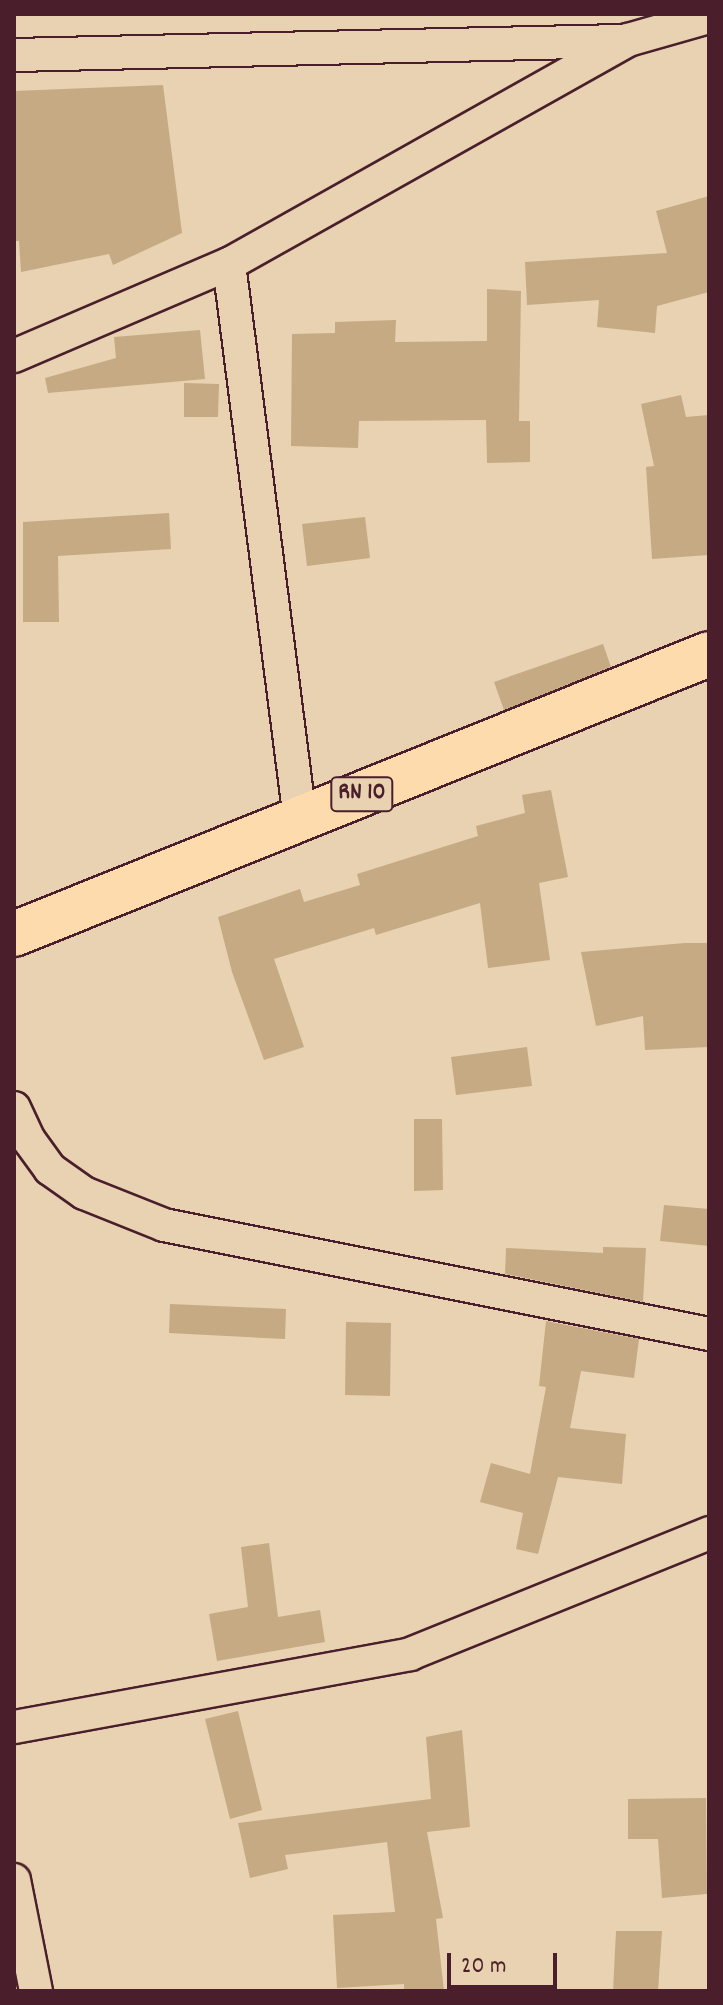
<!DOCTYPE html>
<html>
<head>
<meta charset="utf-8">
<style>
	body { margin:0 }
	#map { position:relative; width:723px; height:2005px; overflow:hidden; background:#e8d2b1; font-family:Dekko,sans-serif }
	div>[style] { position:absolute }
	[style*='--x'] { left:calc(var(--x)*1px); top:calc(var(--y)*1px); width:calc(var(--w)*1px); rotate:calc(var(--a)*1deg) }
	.building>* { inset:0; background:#c6aa84 }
	.roads { filter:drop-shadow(2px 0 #4a1f2b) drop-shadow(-2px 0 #4a1f2b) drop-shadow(0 2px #4a1f2b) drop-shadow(0 -2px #4a1f2b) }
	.minor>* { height:32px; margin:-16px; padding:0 16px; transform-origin:16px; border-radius:16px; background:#e8d2b1 }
	.primary>* { height:44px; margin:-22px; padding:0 22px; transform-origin:22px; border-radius:22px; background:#fedbac }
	span { translate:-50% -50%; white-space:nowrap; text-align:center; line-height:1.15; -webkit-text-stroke:7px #e8d2b1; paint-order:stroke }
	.shield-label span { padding:2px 6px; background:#e8d2b1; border:2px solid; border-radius:6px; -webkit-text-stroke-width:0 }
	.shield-label { font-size:24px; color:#4a1f2b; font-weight:700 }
	.frame { position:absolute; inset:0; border:16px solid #4a1f2b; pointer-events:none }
	.scale { position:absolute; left:447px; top:1953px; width:110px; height:36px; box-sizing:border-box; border:4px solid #4a1f2b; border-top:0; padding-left:10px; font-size:24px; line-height:28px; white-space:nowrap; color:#4a1f2b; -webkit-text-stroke:6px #e8d2b1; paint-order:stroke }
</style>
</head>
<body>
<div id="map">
	<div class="building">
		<i style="clip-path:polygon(163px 85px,182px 233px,113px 265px,109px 254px,21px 272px,19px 241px,14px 241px,14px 91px)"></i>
		<i style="clip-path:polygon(709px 196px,709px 292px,657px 306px,655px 333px,597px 327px,599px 300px,527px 305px,525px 262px,667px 253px,656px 211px)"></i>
		<i style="clip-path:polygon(487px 289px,521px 291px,519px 421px,530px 421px,530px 462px,487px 463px,486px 420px,359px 421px,358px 448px,291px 446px,292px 334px,335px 333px,335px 322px,396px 320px,395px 342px,487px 341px)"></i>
		<i style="clip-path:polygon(200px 330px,205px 379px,48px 393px,45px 378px,116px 358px,114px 337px)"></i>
		<i style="clip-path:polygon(184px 383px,219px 384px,218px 417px,184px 417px)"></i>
		<i style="clip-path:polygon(681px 395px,686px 417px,709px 415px,709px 555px,652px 559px,646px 467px,654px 466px,641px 404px)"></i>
		<i style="clip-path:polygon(169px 513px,171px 549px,58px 556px,59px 622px,23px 622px,23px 522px)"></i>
		<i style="clip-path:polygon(365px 517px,370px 558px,307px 566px,302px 524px)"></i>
		<i style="clip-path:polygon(603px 644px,611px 667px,504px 710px,494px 682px)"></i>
		<i style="clip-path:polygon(551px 790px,568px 877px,539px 883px,550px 960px,488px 968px,480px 903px,376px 935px,374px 928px,274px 959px,304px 1047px,264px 1060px,232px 972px,218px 917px,300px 889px,304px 902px,360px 885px,357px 874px,478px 836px,476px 826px,525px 813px,522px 795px)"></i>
		<i style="clip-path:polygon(685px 943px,708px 943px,708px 1047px,645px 1050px,643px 1016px,596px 1026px,581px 952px)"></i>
		<i style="clip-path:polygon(527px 1047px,532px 1086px,456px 1095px,451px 1057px)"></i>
		<i style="clip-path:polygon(414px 1119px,442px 1119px,443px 1190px,414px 1191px)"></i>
		<i style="clip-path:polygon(664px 1205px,709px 1209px,709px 1246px,660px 1241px)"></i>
		<i style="clip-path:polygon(603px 1247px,646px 1248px,643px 1302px,505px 1274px,506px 1248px,603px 1253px)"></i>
		<i style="clip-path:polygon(170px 1304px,286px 1309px,285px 1339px,169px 1333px)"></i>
		<i style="clip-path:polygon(546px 1321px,639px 1339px,634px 1378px,581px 1371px,570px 1428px,626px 1434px,622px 1484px,558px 1477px,538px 1554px,516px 1549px,523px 1513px,480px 1502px,491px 1463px,530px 1474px,546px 1387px,539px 1386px)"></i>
		<i style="clip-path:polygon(346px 1322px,391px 1323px,390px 1396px,345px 1395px)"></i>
		<i style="clip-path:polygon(269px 1543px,278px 1617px,320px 1610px,325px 1642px,217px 1661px,209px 1614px,248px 1607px,241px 1547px)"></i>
		<i style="clip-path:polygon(238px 1711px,262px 1810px,230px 1819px,205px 1719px)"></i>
		<i style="clip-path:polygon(462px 1730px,470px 1827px,427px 1832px,443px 1918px,436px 1919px,444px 1991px,404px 1991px,404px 1984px,337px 1988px,333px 1915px,395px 1912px,387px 1842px,285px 1855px,288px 1869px,250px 1878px,238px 1823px,431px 1799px,426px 1737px)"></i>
		<i style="clip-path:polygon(706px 1798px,707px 1894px,662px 1898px,658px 1839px,628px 1839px,628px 1799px)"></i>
		<i style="clip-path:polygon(616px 1931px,662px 1931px,658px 1991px,613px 1991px)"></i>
	</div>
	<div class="roads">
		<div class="minor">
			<i style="--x:14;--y:55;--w:609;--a:-1.32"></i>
			<i style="--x:229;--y:264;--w:560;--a:82.71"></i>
			<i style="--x:14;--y:356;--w:234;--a:-23.2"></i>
			<i style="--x:229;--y:264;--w:458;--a:-29.3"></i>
			<i style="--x:628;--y:40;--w:84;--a:-15.9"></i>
			<i style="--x:14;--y:1108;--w:35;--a:65"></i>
			<i style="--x:29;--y:1140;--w:36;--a:54"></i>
			<i style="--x:50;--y:1169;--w:42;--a:35.2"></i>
			<i style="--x:84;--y:1193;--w:86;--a:21.8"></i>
			<i style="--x:164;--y:1225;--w:556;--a:11.31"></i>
			<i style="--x:14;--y:1727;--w:403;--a:-10.4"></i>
			<i style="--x:410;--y:1654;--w:323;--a:-22"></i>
			<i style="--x:14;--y:1880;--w:113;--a:78.8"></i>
		</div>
		<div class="primary">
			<i style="--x:14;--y:934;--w:749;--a:-21.94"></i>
		</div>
	</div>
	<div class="shield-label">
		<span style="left:362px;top:794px">RN 10</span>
	</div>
	<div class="frame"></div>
	<div class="scale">20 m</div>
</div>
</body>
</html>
